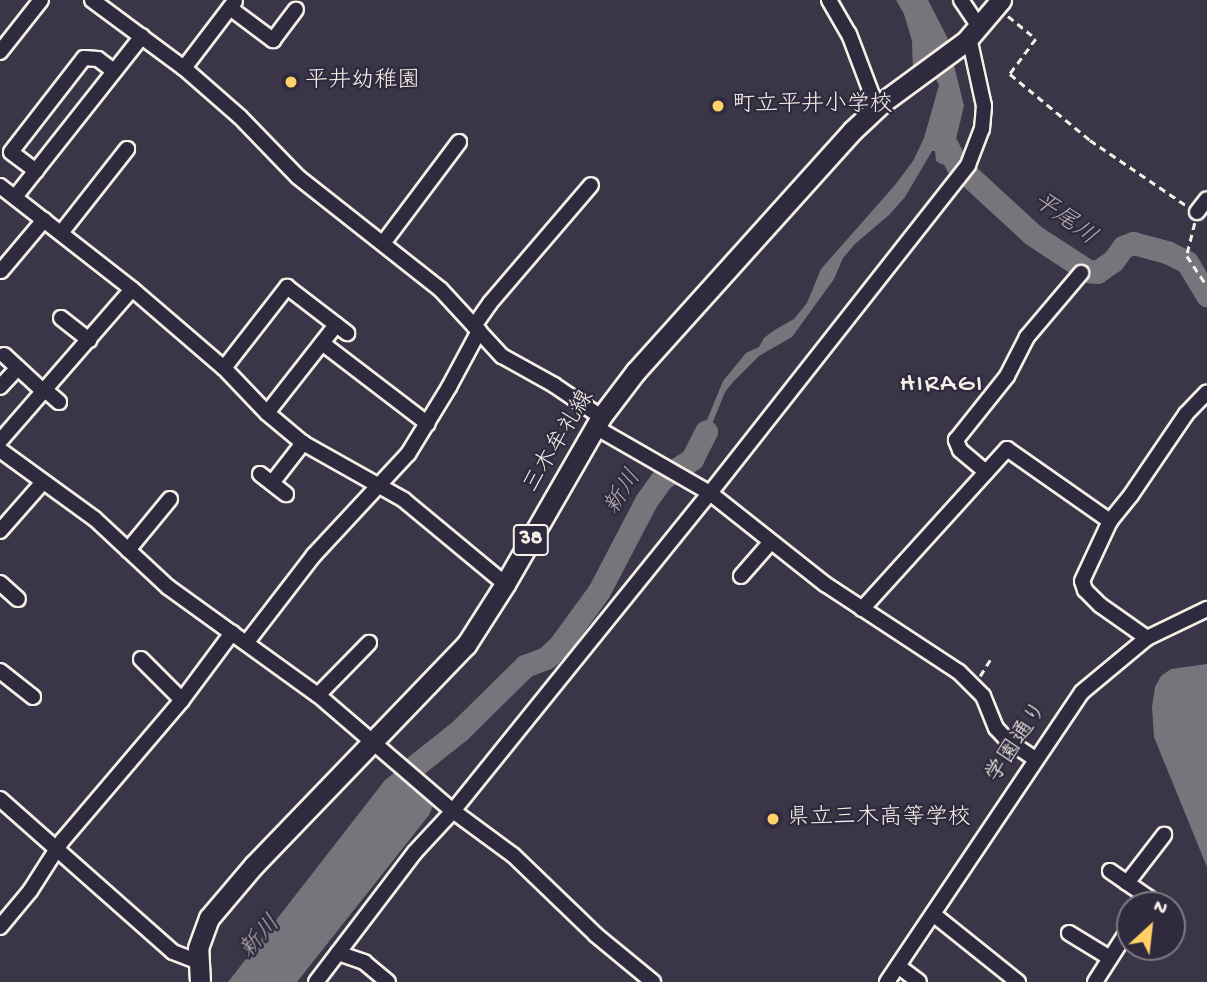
<!DOCTYPE html>
<html>
<head>
<meta charset="utf-8">
<style>
	body { margin:0 }
	#map { position:relative; width:1207px; height:982px; overflow:hidden; background:#3b3647; font-family:"Gochi Hand","Klee One",sans-serif }
	div>[style] { position:absolute }
	[style*='--x'] { left:calc(var(--x)*1px); top:calc(var(--y)*1px); width:calc(var(--w)*1px); rotate:calc(var(--a)*1deg) }
	.water>* { inset:0; background:#78747b }
	.river>* { height:23px; margin:-11.5px; padding:0 11.5px; transform-origin:11.5px; border-radius:11.5px; background:#78747b }
	.path>* { height:2.5px; margin-top:-1.25px; transform-origin:0; background:repeating-linear-gradient(90deg,#f4f1e8 0 7px,transparent 0 12px) }
	.roads { filter:drop-shadow(2px 0 #f4f1e8) drop-shadow(-2px 0 #f4f1e8) drop-shadow(0 2px #f4f1e8) drop-shadow(0 -2px #f4f1e8) }
	.minor>* { height:14px; margin:-7px; padding:0 7px; transform-origin:7px; border-radius:7px; background:#2f2a3d }
	.major>* { height:19px; margin:-9.5px; padding:0 9.5px; transform-origin:9.5px; border-radius:9.5px; background:#2f2a3d }
	.dots>* { width:19px; height:19px; translate:-50% -50%; box-sizing:border-box; border:4px solid #2f2a3d; border-radius:50% }
	span { translate:-50% -50%; white-space:nowrap; text-align:center; line-height:1.15; -webkit-text-stroke:5px #2f2a3d; paint-order:stroke }
	.shield-label span { padding:2px 5px; background:#2f2a3d; border:2px solid; border-radius:5px; -webkit-text-stroke-width:0 }
	.shield-label { font-size:21px; color:#f4f1e8; font-weight:700 }
	.poi-label { font-size:23px; color:#f4f1e8 }
	.left { translate:0 -50%; text-align:left }
	.street-label { font-size:23px; color:#f4f1e8 }
	.water-label { font-size:24px; color:#b6b2b2; font-style:italic }
	.quarter-label { font-size:26px; color:#f4f1e8; letter-spacing:2px }
	.north { position:absolute; left:1116px; top:891px; width:70px; height:70px; box-sizing:border-box; background:#2f2a3d; border:2px solid #7e7a81; border-radius:50%; rotate:27deg; font-size:19px; font-weight:700; line-height:28px; text-align:center; color:#f4f1e8 }
	.north::after { content:''; display:block; margin:auto; width:24px; height:32px; background:#ffd166; clip-path:polygon(50% 0,100% 100%,50% 72%,0 100%) }
</style>
</head>
<body>
<div id="map">
	<div class="water">
		<i style="clip-path:polygon(896px 0,928px 0,947px 37px,964px 106px,956px 139px,943px 165px,936px 161px,935px 151px,932px 151px,905px 197px,889px 215px,855px 244px,843px 258px,834px 279px,792px 337px,759px 356px,733px 382px,725px 392px,708px 434px,691px 459px,723px 381px,746px 353px,759px 347px,764px 338px,773px 331px,794px 319px,807px 303px,821px 269px,895px 185px,913px 161px,924px 138px,939px 85px,925px 58px,913px 69px,912px 41px,904px 14px)"></i>
		<i style="clip-path:polygon(1207px 664px,1207px 867px,1154px 737px,1152px 707px,1155px 687px,1161px 676px,1171px 669px)"></i>
		<i style="clip-path:polygon(397px 771px,438px 794px,429px 815px,297px 982px,228px 982px,385px 780px)"></i>
	</div>
	<div class="river">
		<i style="--x:939;--y:131;--w:38;--a:62"></i>
		<i style="--x:957;--y:165;--w:103;--a:42.6"></i>
		<i style="--x:1033;--y:235;--w:66;--a:33.2"></i>
		<i style="--x:1088;--y:271;--w:9;--a:6"></i>
		<i style="--x:1097;--y:272;--w:19;--a:-35"></i>
		<i style="--x:1113;--y:261;--w:17;--a:-54"></i>
		<i style="--x:1123;--y:247;--w:11;--a:-22"></i>
		<i style="--x:1133;--y:243;--w:35;--a:15"></i>
		<i style="--x:1167;--y:252;--w:22;--a:27"></i>
		<i style="--x:1187;--y:262;--w:39;--a:59"></i>
		<i style="--x:401;--y:795;--w:28;--a:-69"></i>
		<i style="--x:411;--y:769;--w:61;--a:-38.4"></i>
		<i style="--x:459;--y:731;--w:93;--a:-44.6"></i>
		<i style="--x:525;--y:666;--w:22;--a:-21"></i>
		<i style="--x:546;--y:658;--w:18;--a:-43"></i>
		<i style="--x:559;--y:646;--w:68;--a:-54"></i>
		<i style="--x:599;--y:591;--w:102;--a:-62.4"></i>
		<i style="--x:646;--y:501;--w:29;--a:-54"></i>
		<i style="--x:663;--y:478;--w:35;--a:-33"></i>
		<i style="--x:692;--y:459;--w:31;--a:-63"></i>
	</div>
	<div class="path">
		<i style="--x:1008;--y:16;--w:36;--a:39"></i>
		<i style="--x:1036;--y:39;--w:44;--a:126.6"></i>
		<i style="--x:1010;--y:74;--w:104;--a:39.5"></i>
		<i style="--x:1090;--y:140;--w:117;--a:34.2"></i>
		<i style="--x:1195;--y:223;--w:34;--a:104"></i>
		<i style="--x:1187;--y:256;--w:36;--a:56"></i>
		<i style="--x:980;--y:676;--w:19;--a:-58"></i>
	</div>
	<div class="roads">
		<div class="minor">
			<i style="--x:92;--y:0;--w:114;--a:36.5"></i>
			<i style="--x:184;--y:68;--w:74;--a:41.2"></i>
			<i style="--x:240;--y:117;--w:83;--a:46"></i>
			<i style="--x:298;--y:177;--w:182;--a:38.3"></i>
			<i style="--x:441;--y:290;--w:90;--a:47.3"></i>
			<i style="--x:502;--y:356;--w:60;--a:29.1"></i>
			<i style="--x:554;--y:385;--w:57;--a:34.2"></i>
			<i style="--x:829;--y:0;--w:39;--a:60"></i>
			<i style="--x:849;--y:34;--w:79;--a:69.3"></i>
			<i style="--x:961;--y:0;--w:32;--a:56"></i>
			<i style="--x:230;--y:8;--w:54;--a:36.7"></i>
			<i style="--x:273;--y:40;--w:38;--a:-53"></i>
			<i style="--x:0;--y:52;--w:66;--a:-51.7"></i>
			<i style="--x:184;--y:68;--w:84;--a:-52.7"></i>
			<i style="--x:36;--y:171;--w:31;--a:-143"></i>
			<i style="--x:11;--y:152;--w:119;--a:-52.2"></i>
			<i style="--x:84;--y:58;--w:14;--a:4"></i>
			<i style="--x:98;--y:59;--w:20;--a:37"></i>
			<i style="--x:0;--y:186;--w:167;--a:38"></i>
			<i style="--x:132;--y:289;--w:121;--a:40.7"></i>
			<i style="--x:224;--y:368;--w:62;--a:46.3"></i>
			<i style="--x:267;--y:413;--w:47;--a:39.8"></i>
			<i style="--x:303;--y:443;--w:116;--a:29.4"></i>
			<i style="--x:404;--y:500;--w:131;--a:39.7"></i>
			<i style="--x:15;--y:197;--w:205;--a:-51.7"></i>
			<i style="--x:1197;--y:212;--w:16;--a:-52"></i>
			<i style="--x:61;--y:233;--w:107;--a:-51.8"></i>
			<i style="--x:384;--y:242;--w:125;--a:-53.1"></i>
			<i style="--x:1;--y:271;--w:67;--a:-49.9"></i>
			<i style="--x:61;--y:318;--w:36;--a:38"></i>
			<i style="--x:474;--y:326;--w:28;--a:-55"></i>
			<i style="--x:490;--y:303;--w:155;--a:-49.4"></i>
			<i style="--x:322;--y:343;--w:133;--a:37.4"></i>
			<i style="--x:4;--y:355;--w:53;--a:42.7"></i>
			<i style="--x:224;--y:368;--w:103;--a:-52.1"></i>
			<i style="--x:287;--y:287;--w:76;--a:37.5"></i>
			<i style="--x:0;--y:387;--w:26;--a:-47"></i>
			<i style="--x:44;--y:389;--w:20;--a:41"></i>
			<i style="--x:267;--y:413;--w:112;--a:-51.9"></i>
			<i style="--x:595;--y:427;--w:133;--a:29.9"></i>
			<i style="--x:710;--y:493;--w:147;--a:38.4"></i>
			<i style="--x:825;--y:584;--w:160;--a:33.3"></i>
			<i style="--x:959;--y:672;--w:34;--a:45"></i>
			<i style="--x:983;--y:696;--w:35;--a:68"></i>
			<i style="--x:996;--y:728;--w:16;--a:47"></i>
			<i style="--x:1007;--y:740;--w:34;--a:34"></i>
			<i style="--x:0;--y:441;--w:201;--a:-49"></i>
			<i style="--x:0;--y:450;--w:117;--a:36"></i>
			<i style="--x:95;--y:519;--w:100;--a:43"></i>
			<i style="--x:168;--y:587;--w:185;--a:35.8"></i>
			<i style="--x:318;--y:695;--w:178;--a:40.7"></i>
			<i style="--x:453;--y:811;--w:74;--a:36.3"></i>
			<i style="--x:513;--y:855;--w:115;--a:43.9"></i>
			<i style="--x:596;--y:935;--w:74;--a:39.5"></i>
			<i style="--x:986;--y:472;--w:34;--a:-140"></i>
			<i style="--x:960;--y:450;--w:11;--a:-112"></i>
			<i style="--x:956;--y:440;--w:82;--a:-51.4"></i>
			<i style="--x:1007;--y:376;--w:44;--a:-62.9"></i>
			<i style="--x:1027;--y:337;--w:84;--a:-49.8"></i>
			<i style="--x:260;--y:474;--w:33;--a:38"></i>
			<i style="--x:272;--y:483;--w:51;--a:-52.2"></i>
			<i style="--x:0;--y:531;--w:65;--a:-48.7"></i>
			<i style="--x:128;--y:550;--w:66;--a:-50.5"></i>
			<i style="--x:741;--y:576;--w:44;--a:-48.7"></i>
			<i style="--x:0;--y:583;--w:24;--a:42"></i>
			<i style="--x:862;--y:609;--w:216;--a:-47.8"></i>
			<i style="--x:1007;--y:449;--w:126;--a:35"></i>
			<i style="--x:1147;--y:638;--w:57;--a:-144.9"></i>
			<i style="--x:1100;--y:605;--w:21;--a:-135"></i>
			<i style="--x:1085;--y:590;--w:9;--a:-108"></i>
			<i style="--x:1082;--y:581;--w:66;--a:-65"></i>
			<i style="--x:1110;--y:521;--w:33;--a:-51"></i>
			<i style="--x:1131;--y:495;--w:98;--a:-55.8"></i>
			<i style="--x:1186;--y:414;--w:30;--a:-46"></i>
			<i style="--x:247;--y:642;--w:110;--a:-52.4"></i>
			<i style="--x:314;--y:555;--w:138;--a:-47.1"></i>
			<i style="--x:408;--y:454;--w:79;--a:-58.5"></i>
			<i style="--x:449;--y:387;--w:64;--a:-61.8"></i>
			<i style="--x:141;--y:659;--w:58;--a:45"></i>
			<i style="--x:0;--y:671;--w:42;--a:38.2"></i>
			<i style="--x:318;--y:695;--w:73;--a:-45.6"></i>
			<i style="--x:0;--y:799;--w:231;--a:41.5"></i>
			<i style="--x:173;--y:952;--w:25;--a:21"></i>
			<i style="--x:1110;--y:871;--w:47;--a:34.7"></i>
			<i style="--x:1149;--y:898;--w:9;--a:126"></i>
			<i style="--x:1127;--y:883;--w:61;--a:-52.4"></i>
			<i style="--x:933;--y:914;--w:109;--a:38.7"></i>
			<i style="--x:0;--y:927;--w:47;--a:-50.2"></i>
			<i style="--x:30;--y:891;--w:59;--a:-57.4"></i>
			<i style="--x:62;--y:841;--w:185;--a:-49.6"></i>
			<i style="--x:182;--y:700;--w:84;--a:-53.3"></i>
			<i style="--x:1069;--y:933;--w:48;--a:31.4"></i>
			<i style="--x:338;--y:953;--w:28;--a:19"></i>
			<i style="--x:364;--y:962;--w:31;--a:40"></i>
			<i style="--x:898;--y:966;--w:26;--a:37"></i>
			<i style="--x:316;--y:982;--w:163;--a:-52.7"></i>
			<i style="--x:415;--y:852;--w:56;--a:-47.2"></i>
			<i style="--x:453;--y:811;--w:409;--a:-51.1"></i>
			<i style="--x:710;--y:493;--w:417;--a:-51.8"></i>
			<i style="--x:968;--y:165;--w:39;--a:-69"></i>
			<i style="--x:982;--y:129;--w:23;--a:-85"></i>
			<i style="--x:984;--y:106;--w:71;--a:-102.3"></i>
			<i style="--x:887;--y:982;--w:349;--a:-56.1"></i>
			<i style="--x:1082;--y:692;--w:85;--a:-39.7"></i>
			<i style="--x:1147;--y:638;--w:67;--a:-25.8"></i>
			<i style="--x:1095;--y:982;--w:65;--a:-57.5"></i>
		</div>
		<div class="major">
			<i style="--x:200;--y:982;--w:34;--a:-93"></i>
			<i style="--x:198;--y:948;--w:32;--a:-70"></i>
			<i style="--x:209;--y:918;--w:70;--a:-49.7"></i>
			<i style="--x:254;--y:865;--w:306;--a:-46.1"></i>
			<i style="--x:466;--y:645;--w:72;--a:-57.4"></i>
			<i style="--x:505;--y:584;--w:193;--a:-60.1"></i>
			<i style="--x:601;--y:417;--w:58;--a:-52.7"></i>
			<i style="--x:636;--y:371;--w:323;--a:-48"></i>
			<i style="--x:852;--y:131;--w:42;--a:-43.1"></i>
			<i style="--x:883;--y:102;--w:103;--a:-36.3"></i>
			<i style="--x:966;--y:41;--w:54;--a:-49.5"></i>
		</div>
	</div>
	<div class="dots">
		<i style="left:291px;top:82px;background:#ffd166"></i>
		<i style="left:718px;top:106px;background:#ffd166"></i>
		<i style="left:773px;top:819px;background:#ffd166"></i>
	</div>
	<div class="shield-label">
		<span style="left:531px;top:540px">38</span>
	</div>
	<div class="poi-label">
		<span class="left" style="left:305px;top:82px">平井幼稚園</span>
		<span class="left" style="left:732px;top:106px">町立平井小学校</span>
		<span class="left" style="left:787px;top:819px">県立三木高等学校</span>
	</div>
	<div class="street-label">
		<span style="left:560px;top:442px;rotate:-59deg">三木牟礼線</span>
		<span style="left:1018px;top:743px;rotate:-56deg">学園通り</span>
	</div>
	<div class="water-label">
		<span style="left:1064px;top:220px;rotate:36deg">平尾川</span>
		<span style="left:624px;top:493px;rotate:-58deg">新川</span>
		<span style="left:261px;top:938px;rotate:-48deg">新川</span>
	</div>
	<div class="quarter-label">
		<span style="left:942px;top:386px">HIRAGI</span>
	</div>
	<div class="north">N</div>
</div>
</body>
</html>
